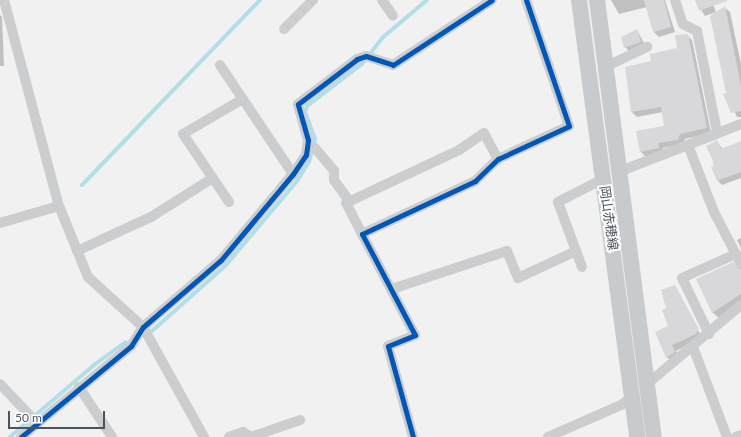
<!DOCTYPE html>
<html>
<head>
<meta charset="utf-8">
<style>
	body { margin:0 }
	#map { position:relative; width:741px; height:437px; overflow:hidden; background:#f2f1f1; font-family:Lato,"Noto Sans JP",sans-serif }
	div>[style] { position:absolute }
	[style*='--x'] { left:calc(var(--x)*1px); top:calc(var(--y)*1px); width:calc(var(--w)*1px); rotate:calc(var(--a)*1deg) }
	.shadow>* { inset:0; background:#0003 }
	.stream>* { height:4px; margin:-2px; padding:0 2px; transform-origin:2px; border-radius:2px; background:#b2dfe7 }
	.building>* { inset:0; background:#d8d8da }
	.street>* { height:10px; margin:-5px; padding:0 5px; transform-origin:5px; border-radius:5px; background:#cbcdcf }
	.primary>* { height:16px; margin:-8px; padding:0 8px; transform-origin:8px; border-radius:8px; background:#c8cbcd }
	.cycleway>* { height:5px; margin:-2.5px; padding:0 2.5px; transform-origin:2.5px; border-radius:2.5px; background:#0057b8 }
	span { translate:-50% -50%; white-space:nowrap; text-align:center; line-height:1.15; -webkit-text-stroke:4px #fff; paint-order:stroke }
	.street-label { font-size:13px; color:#4a545c }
	.scale { position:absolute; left:8px; top:411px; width:97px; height:18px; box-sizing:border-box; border:2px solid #4a545c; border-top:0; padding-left:5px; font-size:12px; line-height:14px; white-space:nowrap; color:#4a545c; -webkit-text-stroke:3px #fff; paint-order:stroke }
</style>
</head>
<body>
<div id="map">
	<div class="shadow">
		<i style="clip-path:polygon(611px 0,665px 0,675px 32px,659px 37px,654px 32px,647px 7px,619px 14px)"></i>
		<i style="clip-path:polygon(695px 0,711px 0,716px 12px,705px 16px)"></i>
		<i style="clip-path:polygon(725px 8px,730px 12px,741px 64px,741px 117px,737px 117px,727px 94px)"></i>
		<i style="clip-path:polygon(0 15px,2px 17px,4px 66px,0 66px)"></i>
		<i style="clip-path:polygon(637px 30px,646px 47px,630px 52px,625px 47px)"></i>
		<i style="clip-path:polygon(687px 35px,692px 40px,711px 133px,685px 139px,683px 144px,663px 148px,664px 153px,646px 157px,641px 152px,637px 132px,666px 126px,663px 112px,637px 117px,632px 112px,626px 68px,652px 62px,678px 49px)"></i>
		<i style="clip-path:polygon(717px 142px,723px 149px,741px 142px,741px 178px,722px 185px,718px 181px,709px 145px)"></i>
		<i style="clip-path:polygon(741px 238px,741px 248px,737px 240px)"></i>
		<i style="clip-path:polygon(741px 271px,741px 304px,719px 318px,712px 312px)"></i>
		<i style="clip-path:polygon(675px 286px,702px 338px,676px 351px,679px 357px,672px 362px,667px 357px,670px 326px,667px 308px)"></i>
	</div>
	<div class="stream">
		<i style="--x:82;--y:185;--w:257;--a:-46.1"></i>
		<i style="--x:152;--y:331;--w:99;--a:-41.7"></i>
		<i style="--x:226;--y:265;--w:110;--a:-49.8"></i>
		<i style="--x:297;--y:181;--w:22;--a:-58"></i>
		<i style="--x:309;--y:162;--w:24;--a:-75"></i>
		<i style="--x:315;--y:139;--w:29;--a:-110"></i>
		<i style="--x:305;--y:112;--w:6;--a:-72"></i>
		<i style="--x:307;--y:106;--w:69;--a:-37.4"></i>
		<i style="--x:362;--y:64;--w:33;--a:-52"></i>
		<i style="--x:382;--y:38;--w:59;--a:-40.2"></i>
		<i style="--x:10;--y:437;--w:111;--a:-40.6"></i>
		<i style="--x:94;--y:365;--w:39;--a:-36"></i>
	</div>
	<div class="building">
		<i style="clip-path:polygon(644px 0,664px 0,671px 27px,653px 32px)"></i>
		<i style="clip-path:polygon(695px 0,727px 0,727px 1px,699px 11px)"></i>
		<i style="clip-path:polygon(725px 6px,741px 86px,741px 111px,731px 113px,723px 94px,726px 93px,710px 16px)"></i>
		<i style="clip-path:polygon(637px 29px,641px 42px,624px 48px,621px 37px)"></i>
		<i style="clip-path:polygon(688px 34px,707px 128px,680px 134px,678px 140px,658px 143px,659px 148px,640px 152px,636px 131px,664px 126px,661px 107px,631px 112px,625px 67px,651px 61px,650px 54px,677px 48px,675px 35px)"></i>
		<i style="clip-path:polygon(717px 140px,721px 149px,741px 141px,741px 172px,717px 181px,711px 167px,715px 165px,706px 146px)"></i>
		<i style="clip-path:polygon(733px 262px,741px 270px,741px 294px,712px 313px,696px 279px)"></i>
		<i style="clip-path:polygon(675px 285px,699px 329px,696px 334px,672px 345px,675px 352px,666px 358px,655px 332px,668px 326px,662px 310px,666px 308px,661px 290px)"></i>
	</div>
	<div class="street">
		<i style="--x:4;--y:0;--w:213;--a:75.1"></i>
		<i style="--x:59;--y:206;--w:77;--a:67.8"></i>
		<i style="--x:88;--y:277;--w:74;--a:42.3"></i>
		<i style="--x:143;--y:327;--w:126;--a:61"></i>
		<i style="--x:382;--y:0;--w:19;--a:55"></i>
		<i style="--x:675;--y:0;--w:25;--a:72"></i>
		<i style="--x:683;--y:24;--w:16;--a:27"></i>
		<i style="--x:697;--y:31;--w:103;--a:78.8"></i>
		<i style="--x:284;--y:29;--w:41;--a:-45"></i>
		<i style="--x:220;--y:65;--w:131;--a:56.2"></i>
		<i style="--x:605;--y:67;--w:47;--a:-25.5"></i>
		<i style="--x:741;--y:124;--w:57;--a:158.4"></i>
		<i style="--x:688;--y:145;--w:72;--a:68.8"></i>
		<i style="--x:714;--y:212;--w:59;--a:62.6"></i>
		<i style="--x:308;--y:144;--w:8;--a:30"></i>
		<i style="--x:315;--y:148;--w:30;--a:50"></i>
		<i style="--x:334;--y:171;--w:9;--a:90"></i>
		<i style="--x:334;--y:180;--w:26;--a:54"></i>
		<i style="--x:618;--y:172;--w:75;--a:-21.1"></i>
		<i style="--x:229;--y:202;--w:82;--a:-124.1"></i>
		<i style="--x:183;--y:134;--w:69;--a:-30.3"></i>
		<i style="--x:0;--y:223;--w:61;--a:-16.1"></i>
		<i style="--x:362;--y:234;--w:35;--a:-117"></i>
		<i style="--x:346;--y:203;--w:125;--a:-25.1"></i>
		<i style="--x:459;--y:150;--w:30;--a:-34"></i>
		<i style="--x:484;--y:133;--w:30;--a:62"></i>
		<i style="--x:77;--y:251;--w:81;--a:-24.7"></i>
		<i style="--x:151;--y:217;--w:73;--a:-32.2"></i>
		<i style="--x:582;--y:267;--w:69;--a:-110.3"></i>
		<i style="--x:558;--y:202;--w:51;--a:-27.1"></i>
		<i style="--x:392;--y:289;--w:121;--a:-18.3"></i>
		<i style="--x:507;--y:251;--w:29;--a:68"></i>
		<i style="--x:518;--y:278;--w:64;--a:-25"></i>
		<i style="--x:709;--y:334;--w:62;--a:-115.7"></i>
		<i style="--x:682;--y:278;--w:59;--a:-24"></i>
		<i style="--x:693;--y:347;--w:96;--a:69.3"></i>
		<i style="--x:0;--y:384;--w:54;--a:46.5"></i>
		<i style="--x:646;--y:385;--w:124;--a:-40.1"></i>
		<i style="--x:79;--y:387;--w:60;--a:56.6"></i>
		<i style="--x:21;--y:437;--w:143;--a:-39.6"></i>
		<i style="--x:131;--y:346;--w:22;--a:-58"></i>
		<i style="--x:143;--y:327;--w:103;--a:-40.7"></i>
		<i style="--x:221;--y:260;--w:112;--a:-50.1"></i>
		<i style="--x:293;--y:174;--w:23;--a:-56"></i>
		<i style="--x:306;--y:155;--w:15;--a:-82"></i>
		<i style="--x:308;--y:140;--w:37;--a:-106"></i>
		<i style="--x:298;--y:104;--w:74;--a:-37.3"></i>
		<i style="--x:357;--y:59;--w:9;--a:-18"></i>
		<i style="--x:366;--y:56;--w:28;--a:18"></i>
		<i style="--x:393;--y:65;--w:118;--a:-33.3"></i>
		<i style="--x:229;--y:437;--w:15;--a:-20"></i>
		<i style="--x:243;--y:432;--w:9;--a:32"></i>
		<i style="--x:251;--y:437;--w:52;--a:-19.1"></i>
		<i style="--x:413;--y:437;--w:94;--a:-105.4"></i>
		<i style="--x:388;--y:346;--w:29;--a:-22"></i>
		<i style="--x:415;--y:335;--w:114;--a:-117.7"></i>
		<i style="--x:362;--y:234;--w:125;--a:-25.1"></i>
		<i style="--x:475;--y:181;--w:32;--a:-44"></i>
		<i style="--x:498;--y:159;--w:78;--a:-24.9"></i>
		<i style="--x:569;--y:126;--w:133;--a:-108.8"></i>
		<i style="--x:548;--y:437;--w:80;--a:-23.7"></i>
		<i style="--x:621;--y:405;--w:14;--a:-36"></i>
		<i style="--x:736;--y:437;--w:5;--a:-22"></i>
	</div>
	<div class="primary">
		<i style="--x:579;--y:0;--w:441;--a:82.4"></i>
		<i style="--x:597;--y:0;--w:441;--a:82.6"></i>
	</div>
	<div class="cycleway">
		<i style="--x:21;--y:437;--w:143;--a:-39.6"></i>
		<i style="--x:131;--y:346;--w:22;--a:-58"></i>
		<i style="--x:143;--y:327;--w:103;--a:-40.7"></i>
		<i style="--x:221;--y:260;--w:112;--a:-50.1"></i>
		<i style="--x:293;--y:174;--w:23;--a:-56"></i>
		<i style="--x:306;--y:155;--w:15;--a:-82"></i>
		<i style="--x:308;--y:140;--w:37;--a:-106"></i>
		<i style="--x:298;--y:104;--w:74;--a:-37.3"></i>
		<i style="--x:357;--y:59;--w:9;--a:-18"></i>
		<i style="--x:366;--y:56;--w:28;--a:18"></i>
		<i style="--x:393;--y:65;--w:118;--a:-33.3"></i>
		<i style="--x:413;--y:437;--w:94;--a:-105.4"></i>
		<i style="--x:388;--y:346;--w:29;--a:-22"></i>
		<i style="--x:415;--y:335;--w:114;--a:-117.7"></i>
		<i style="--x:362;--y:234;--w:125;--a:-25.1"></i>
		<i style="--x:475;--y:181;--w:32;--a:-44"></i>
		<i style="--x:498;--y:159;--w:78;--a:-24.9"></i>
		<i style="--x:569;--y:126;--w:133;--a:-108.8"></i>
	</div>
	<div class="street-label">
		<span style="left:609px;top:218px;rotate:82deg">岡山赤穂線</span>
	</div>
	<div class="scale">50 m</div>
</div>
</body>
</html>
